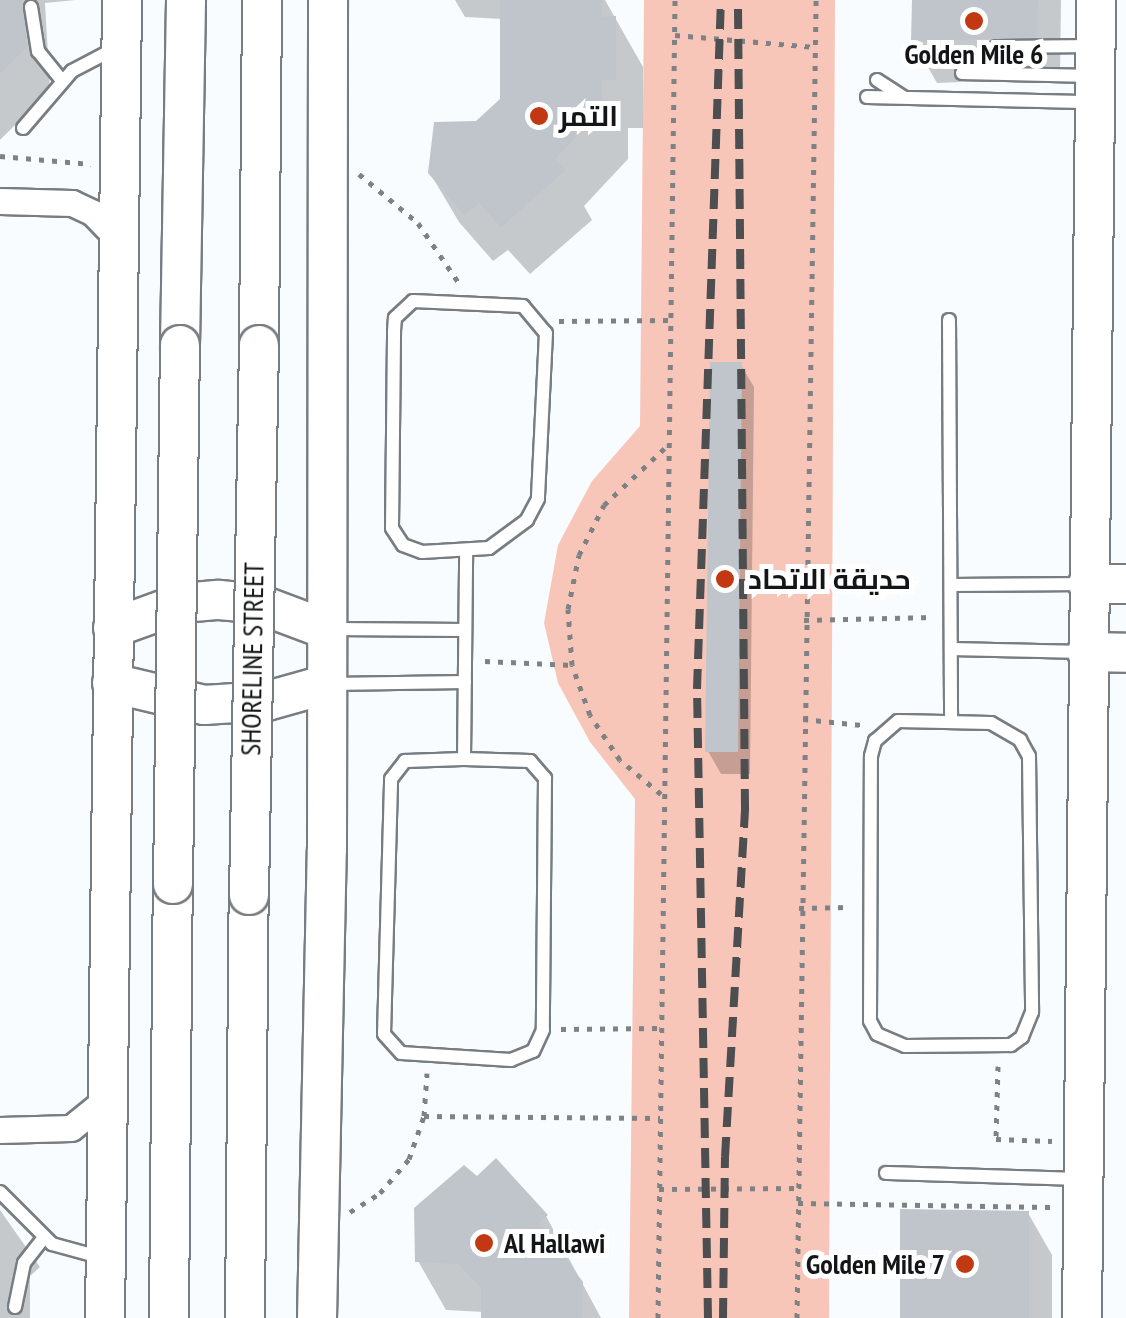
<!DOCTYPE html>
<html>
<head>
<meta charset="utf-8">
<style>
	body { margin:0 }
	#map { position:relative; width:1126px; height:1318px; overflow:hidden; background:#f8fcff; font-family:"PT Sans Narrow",Cairo,sans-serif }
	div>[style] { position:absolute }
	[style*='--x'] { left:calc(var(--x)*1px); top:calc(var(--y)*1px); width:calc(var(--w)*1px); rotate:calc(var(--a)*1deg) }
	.green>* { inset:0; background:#f8c6b9 }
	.shadow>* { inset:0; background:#0003 }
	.building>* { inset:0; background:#bfc5ca }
	.path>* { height:5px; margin-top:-2.5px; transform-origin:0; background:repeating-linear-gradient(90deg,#7f8284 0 5px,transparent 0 13px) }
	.roads { filter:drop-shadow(2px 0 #777d81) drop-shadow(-2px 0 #777d81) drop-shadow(0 2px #777d81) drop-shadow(0 -2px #777d81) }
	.lane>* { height:12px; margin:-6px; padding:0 6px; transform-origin:6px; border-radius:6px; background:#fff }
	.street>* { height:25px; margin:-12.5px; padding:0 12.5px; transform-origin:12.5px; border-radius:12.5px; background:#fff }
	.secondary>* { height:38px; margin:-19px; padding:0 19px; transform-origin:19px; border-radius:19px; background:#fff }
	.rail>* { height:8px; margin-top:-4px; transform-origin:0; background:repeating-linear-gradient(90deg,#4c4e50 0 20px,transparent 0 30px) }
	.bridges { filter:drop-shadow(2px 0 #777d81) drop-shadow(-2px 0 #777d81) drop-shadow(0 2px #777d81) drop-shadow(0 -2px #777d81) }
	.secondary-bridge>* { height:38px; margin:-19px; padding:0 19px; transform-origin:19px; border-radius:19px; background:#fff }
	.dots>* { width:28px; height:28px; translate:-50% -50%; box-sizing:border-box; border:5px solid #fff; border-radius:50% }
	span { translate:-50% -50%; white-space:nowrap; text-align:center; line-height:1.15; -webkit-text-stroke:10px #fff; paint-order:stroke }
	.poi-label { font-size:28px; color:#131517; font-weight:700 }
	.left { translate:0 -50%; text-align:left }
	.right { translate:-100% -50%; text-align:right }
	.street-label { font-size:28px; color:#131517 }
</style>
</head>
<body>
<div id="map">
	<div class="green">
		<i style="clip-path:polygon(644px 0,835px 0,829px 1318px,629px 1318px,635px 799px,590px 742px,558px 683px,544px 623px,558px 545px,592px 481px,640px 426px)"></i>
	</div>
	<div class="shadow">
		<i style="clip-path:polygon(0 0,76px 0,45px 3px,50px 90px,0 140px,0 175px)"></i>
		<i style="clip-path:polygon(455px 0,605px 0,643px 67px,643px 128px,628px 128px,628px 159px,584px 206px,592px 220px,530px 274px,508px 250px,493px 261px,459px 222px,430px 173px,502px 100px,503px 19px,465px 17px)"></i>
		<i style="clip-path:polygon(914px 0,1061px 0,1060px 78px,937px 83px,913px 41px)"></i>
		<i style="clip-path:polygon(741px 365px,754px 387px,750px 774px,721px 774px,708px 751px)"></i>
		<i style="clip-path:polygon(477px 1179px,546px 1216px,601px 1318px,484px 1318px,484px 1312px,446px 1310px,418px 1261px)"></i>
		<i style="clip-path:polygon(0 1210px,40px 1267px,30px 1276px,30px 1318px,0 1318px)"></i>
		<i style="clip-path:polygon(1028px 1213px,1052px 1255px,1052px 1318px,902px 1318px)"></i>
	</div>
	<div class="building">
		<i style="clip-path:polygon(0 0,22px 0,27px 47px,0 74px)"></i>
		<i style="clip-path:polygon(500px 0,602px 0,601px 17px,616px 16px,616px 80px,601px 80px,602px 110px,555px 159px,566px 170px,501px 227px,479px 203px,464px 215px,428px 173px,434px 122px,476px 121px,500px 99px)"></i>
		<i style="clip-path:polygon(912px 0,1038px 0,1037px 37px,911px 42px)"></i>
		<i style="clip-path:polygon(710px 362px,742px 362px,738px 752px,705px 752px)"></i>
		<i style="clip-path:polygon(496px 1158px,548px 1215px,539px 1223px,583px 1282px,582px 1318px,481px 1318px,481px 1288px,458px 1264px,415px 1262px,414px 1208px,464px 1165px,477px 1176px)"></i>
		<i style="clip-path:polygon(900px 1209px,1029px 1211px,1029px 1318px,900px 1318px)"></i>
	</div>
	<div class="path">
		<i style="--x:675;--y:35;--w:141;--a:4.9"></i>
		<i style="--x:0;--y:156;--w:91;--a:5"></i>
		<i style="--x:359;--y:174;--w:77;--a:39.7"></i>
		<i style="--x:418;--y:223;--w:73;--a:55.7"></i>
		<i style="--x:559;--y:321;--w:112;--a:-0.5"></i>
		<i style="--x:804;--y:620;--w:129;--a:-1.3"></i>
		<i style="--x:485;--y:661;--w:87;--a:2.6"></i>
		<i style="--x:803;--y:719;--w:59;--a:5.8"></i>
		<i style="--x:661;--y:794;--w:53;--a:-140.3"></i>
		<i style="--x:620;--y:760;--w:54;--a:-123.7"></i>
		<i style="--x:590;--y:715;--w:53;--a:-109.8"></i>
		<i style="--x:572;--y:665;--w:56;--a:-94.1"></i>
		<i style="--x:568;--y:609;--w:55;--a:-78.5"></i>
		<i style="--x:579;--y:555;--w:56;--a:-63.4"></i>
		<i style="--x:604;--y:505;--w:83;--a:-43.1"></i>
		<i style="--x:799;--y:908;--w:51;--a:-1.1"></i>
		<i style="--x:561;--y:1029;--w:99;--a:-0.6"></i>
		<i style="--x:998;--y:1066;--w:73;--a:91.6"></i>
		<i style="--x:996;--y:1139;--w:56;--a:2"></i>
		<i style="--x:424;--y:1116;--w:236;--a:0.5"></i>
		<i style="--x:659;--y:1189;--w:139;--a:-0.4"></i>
		<i style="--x:798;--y:1203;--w:253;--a:0.9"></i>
		<i style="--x:350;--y:1212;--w:36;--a:-32"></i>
		<i style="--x:380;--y:1193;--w:45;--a:-49.5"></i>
		<i style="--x:409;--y:1159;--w:46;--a:-70.8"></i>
		<i style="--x:424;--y:1116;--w:43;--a:-86"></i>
		<i style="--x:658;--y:1318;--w:1318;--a:-89.26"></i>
		<i style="--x:797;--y:1318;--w:1318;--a:-89.17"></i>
	</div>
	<div class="roads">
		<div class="lane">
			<i style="--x:31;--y:7;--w:45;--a:81"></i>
			<i style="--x:38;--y:51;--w:38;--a:51"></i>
			<i style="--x:996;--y:47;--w:97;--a:-0.6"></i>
			<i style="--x:962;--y:73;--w:130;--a:1.3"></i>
			<i style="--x:877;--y:80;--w:30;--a:33"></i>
			<i style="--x:867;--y:97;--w:226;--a:1.3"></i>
			<i style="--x:23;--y:128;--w:75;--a:-49.3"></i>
			<i style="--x:72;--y:71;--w:52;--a:-27.6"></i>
			<i style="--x:413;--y:301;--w:110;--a:2.6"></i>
			<i style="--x:523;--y:306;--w:35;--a:50"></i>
			<i style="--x:546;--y:333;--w:166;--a:92.8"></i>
			<i style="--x:538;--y:499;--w:24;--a:118"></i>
			<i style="--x:527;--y:520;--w:47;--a:143.6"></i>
			<i style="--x:489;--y:548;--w:67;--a:176.6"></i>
			<i style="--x:422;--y:552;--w:20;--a:-160"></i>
			<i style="--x:403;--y:545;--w:20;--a:-123"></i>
			<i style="--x:392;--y:528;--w:197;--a:-89.4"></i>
			<i style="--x:394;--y:331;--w:13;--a:-86"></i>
			<i style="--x:395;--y:318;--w:25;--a:-43"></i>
			<i style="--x:949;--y:320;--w:402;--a:89.7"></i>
			<i style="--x:951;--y:585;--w:135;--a:-0.4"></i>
			<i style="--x:333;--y:629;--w:132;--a:0.4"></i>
			<i style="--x:951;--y:649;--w:133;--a:1.3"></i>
			<i style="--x:330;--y:684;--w:135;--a:-0.8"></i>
			<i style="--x:898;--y:721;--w:93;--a:1.2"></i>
			<i style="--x:991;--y:723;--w:34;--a:30"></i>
			<i style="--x:1020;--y:740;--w:18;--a:61"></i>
			<i style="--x:1029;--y:756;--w:256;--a:89.3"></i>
			<i style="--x:1032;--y:1012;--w:27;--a:112"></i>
			<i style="--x:1022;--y:1037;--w:14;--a:144"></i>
			<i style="--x:1011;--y:1045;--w:106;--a:179.5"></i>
			<i style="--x:905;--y:1046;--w:30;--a:-157"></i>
			<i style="--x:877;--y:1034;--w:15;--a:-118"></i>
			<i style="--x:870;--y:1021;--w:265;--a:-89.8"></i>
			<i style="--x:871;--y:756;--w:16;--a:-75"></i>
			<i style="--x:875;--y:741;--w:30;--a:-41"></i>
			<i style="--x:464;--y:759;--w:66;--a:1.7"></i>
			<i style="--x:530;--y:761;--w:23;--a:49"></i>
			<i style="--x:545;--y:778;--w:252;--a:90.5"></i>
			<i style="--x:543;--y:1030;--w:23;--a:115"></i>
			<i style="--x:533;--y:1051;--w:24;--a:158"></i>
			<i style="--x:511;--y:1060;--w:110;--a:-176.4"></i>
			<i style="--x:401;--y:1053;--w:25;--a:-132"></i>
			<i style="--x:384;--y:1034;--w:255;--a:-88.4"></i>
			<i style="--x:391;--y:779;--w:23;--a:-52"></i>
			<i style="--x:405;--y:761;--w:59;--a:-1.9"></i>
			<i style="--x:464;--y:759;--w:206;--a:-89.4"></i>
			<i style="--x:886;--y:1173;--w:196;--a:1.8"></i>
			<i style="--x:0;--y:1192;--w:74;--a:45"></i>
			<i style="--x:52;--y:1244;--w:53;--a:15.4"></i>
			<i style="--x:15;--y:1307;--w:45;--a:-78.4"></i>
			<i style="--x:24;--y:1263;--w:33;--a:-52"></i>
		</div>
		<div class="street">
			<i style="--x:0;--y:201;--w:72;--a:1.6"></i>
			<i style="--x:72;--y:203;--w:23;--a:25"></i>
			<i style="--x:93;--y:213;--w:35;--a:46"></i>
			<i style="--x:0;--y:1130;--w:71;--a:-1.6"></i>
			<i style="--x:71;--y:1128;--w:48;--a:-39"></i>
		</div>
		<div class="secondary">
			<i style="--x:180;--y:345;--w:345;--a:-89"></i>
			<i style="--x:259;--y:345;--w:345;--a:-89.5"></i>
			<i style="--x:1088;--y:584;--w:38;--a:0"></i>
			<i style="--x:113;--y:628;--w:73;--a:-19.9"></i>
			<i style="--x:182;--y:603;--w:37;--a:-5"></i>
			<i style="--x:219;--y:600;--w:37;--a:5"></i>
			<i style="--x:256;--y:603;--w:74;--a:20.6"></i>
			<i style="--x:1087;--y:652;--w:39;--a:1"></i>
			<i style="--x:112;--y:683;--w:95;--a:13.4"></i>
			<i style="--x:204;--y:705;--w:63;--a:-3.6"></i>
			<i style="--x:267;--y:701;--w:63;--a:-15.6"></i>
			<i style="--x:105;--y:1318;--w:1318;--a:-89.26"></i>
			<i style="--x:169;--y:1318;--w:434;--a:-89.5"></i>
			<i style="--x:245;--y:1318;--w:423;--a:-89.5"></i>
			<i style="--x:317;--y:1318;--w:468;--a:-88.8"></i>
			<i style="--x:327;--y:850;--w:850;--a:-89.93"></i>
			<i style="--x:1082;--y:1318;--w:1318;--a:-89.39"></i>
		</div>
	</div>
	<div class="rail">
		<i style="--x:708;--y:1318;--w:629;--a:-91"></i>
		<i style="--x:697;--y:689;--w:689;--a:-88.01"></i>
		<i style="--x:723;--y:1318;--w:161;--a:-89.3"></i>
		<i style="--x:725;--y:1157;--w:349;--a:-86.7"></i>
		<i style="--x:745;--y:809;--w:809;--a:-90.5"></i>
	</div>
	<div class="bridges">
		<div class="secondary-bridge">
			<i style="--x:173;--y:884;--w:539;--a:-89.26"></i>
			<i style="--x:249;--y:895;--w:550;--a:-88.96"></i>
		</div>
	</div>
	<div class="dots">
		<i style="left:974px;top:21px;background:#c13813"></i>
		<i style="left:539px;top:116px;background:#c13813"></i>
		<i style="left:725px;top:579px;background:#c13813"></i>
		<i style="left:484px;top:1243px;background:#c13813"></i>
		<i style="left:965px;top:1264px;background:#c13813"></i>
	</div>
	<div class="poi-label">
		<span style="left:974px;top:54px">Golden Mile 6</span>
		<span class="left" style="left:559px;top:116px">التمر</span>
		<span class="left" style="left:748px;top:579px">حديقة الاتحاد</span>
		<span class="left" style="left:504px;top:1243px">Al Hallawi</span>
		<span class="right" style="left:945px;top:1264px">Golden Mile 7</span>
	</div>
	<div class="street-label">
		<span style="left:252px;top:659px;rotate:-89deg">SHORELINE STREET</span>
	</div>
</div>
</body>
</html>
